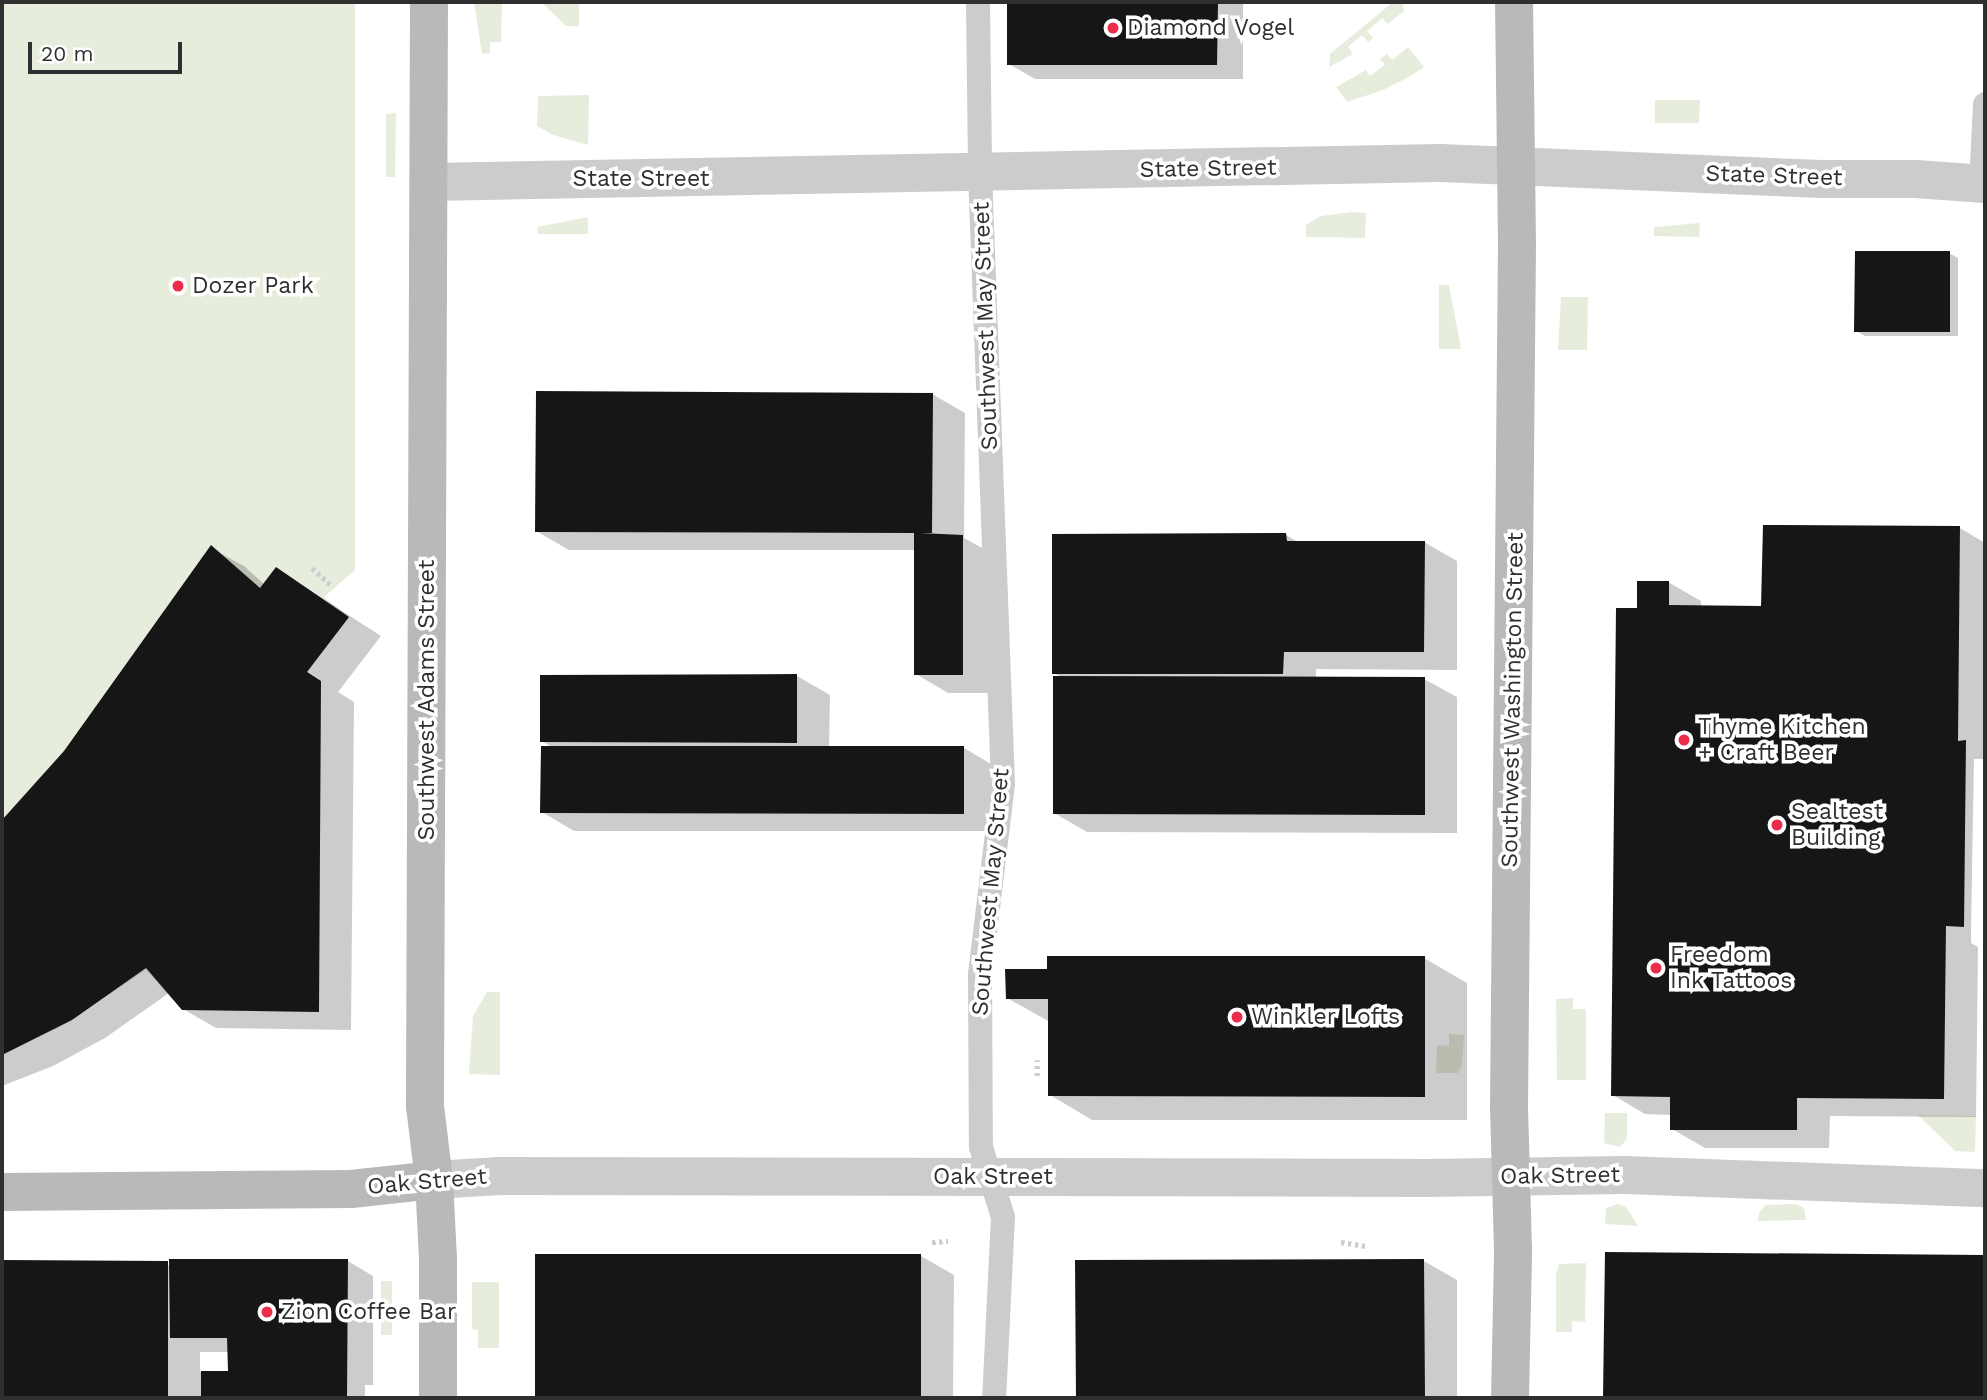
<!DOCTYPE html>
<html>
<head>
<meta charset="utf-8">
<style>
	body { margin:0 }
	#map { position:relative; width:1987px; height:1400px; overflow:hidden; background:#fff; font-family:"Work Sans",sans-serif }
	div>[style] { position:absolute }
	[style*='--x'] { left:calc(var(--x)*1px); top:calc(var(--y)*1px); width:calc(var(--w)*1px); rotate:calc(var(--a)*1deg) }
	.green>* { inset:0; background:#e7eddd }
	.shadow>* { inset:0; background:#0003 }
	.building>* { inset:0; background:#161616 }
	.path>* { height:4.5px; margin-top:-2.25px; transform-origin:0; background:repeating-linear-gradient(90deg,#ccc 0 3.5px,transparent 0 7px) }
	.lane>* { height:24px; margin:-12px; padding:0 12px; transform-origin:12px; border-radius:12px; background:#ccc }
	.street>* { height:38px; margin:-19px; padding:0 19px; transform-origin:19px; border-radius:19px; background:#ccc }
	.secondary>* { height:38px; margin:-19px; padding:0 19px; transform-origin:19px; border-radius:19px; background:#b9b9b9 }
	.dots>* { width:19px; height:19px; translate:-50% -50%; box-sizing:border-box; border:4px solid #fff; border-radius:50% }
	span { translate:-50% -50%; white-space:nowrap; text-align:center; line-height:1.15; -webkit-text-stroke:7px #fff; paint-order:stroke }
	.poi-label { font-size:23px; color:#2f2f2f }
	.left { translate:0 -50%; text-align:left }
	.street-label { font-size:23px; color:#2f2f2f }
	.frame { position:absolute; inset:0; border:4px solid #2f2f2f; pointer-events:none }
	.scale { position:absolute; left:28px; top:42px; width:154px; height:32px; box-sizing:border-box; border:4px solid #2f2f2f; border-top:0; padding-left:9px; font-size:21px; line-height:24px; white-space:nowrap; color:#2f2f2f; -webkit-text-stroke:5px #fff; paint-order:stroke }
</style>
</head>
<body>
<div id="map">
	<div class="green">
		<i style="clip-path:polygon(2px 2px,355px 2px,355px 570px,324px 597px,349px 617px,307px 672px,321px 681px,319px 1012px,182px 1010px,146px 970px,58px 1028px,2px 1053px)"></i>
		<i style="clip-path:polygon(474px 2px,502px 2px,501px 42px,490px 42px,490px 53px,482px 54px)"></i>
		<i style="clip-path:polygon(541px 2px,579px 2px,579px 26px,566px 26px)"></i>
		<i style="clip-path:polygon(1393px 2px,1402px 2px,1404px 11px,1388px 24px,1382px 18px,1367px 31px,1373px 38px,1368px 42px,1362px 35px,1348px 47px,1353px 54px,1329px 67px,1330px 54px)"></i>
		<i style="clip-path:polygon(1408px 47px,1424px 67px,1409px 77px,1383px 90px,1347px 102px,1336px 87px,1366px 70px,1370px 76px,1385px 65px,1380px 59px,1387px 54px,1392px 60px)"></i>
		<i style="clip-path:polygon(589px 95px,588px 145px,553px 135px,537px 126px,538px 96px)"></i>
		<i style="clip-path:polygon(1655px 100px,1700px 100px,1699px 123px,1655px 123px)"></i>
		<i style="clip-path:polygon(396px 113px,395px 177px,386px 177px,386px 114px)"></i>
		<i style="clip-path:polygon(1352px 212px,1366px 213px,1365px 238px,1306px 237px,1306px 225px,1321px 216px)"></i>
		<i style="clip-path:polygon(588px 217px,588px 234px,538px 234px,537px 227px)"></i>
		<i style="clip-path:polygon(1700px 223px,1699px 237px,1654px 236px,1654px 227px)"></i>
		<i style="clip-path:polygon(1439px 285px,1449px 285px,1461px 349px,1439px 349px)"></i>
		<i style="clip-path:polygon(1561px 297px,1588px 297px,1587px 350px,1558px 350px)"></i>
		<i style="clip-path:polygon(487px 992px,500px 992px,500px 1075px,469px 1074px,473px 1016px)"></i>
		<i style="clip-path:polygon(1573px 998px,1573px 1009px,1586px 1009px,1586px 1080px,1557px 1080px,1556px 999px)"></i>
		<i style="clip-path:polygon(1449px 1034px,1464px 1035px,1462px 1065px,1458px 1073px,1436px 1073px,1437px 1045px,1449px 1046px)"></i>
		<i style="clip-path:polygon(1605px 1113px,1627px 1113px,1627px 1139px,1620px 1147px,1604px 1143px)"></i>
		<i style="clip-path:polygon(1918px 1115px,1976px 1116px,1975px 1152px,1955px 1151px)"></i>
		<i style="clip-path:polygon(1618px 1204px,1626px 1207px,1638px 1226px,1605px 1224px,1606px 1208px)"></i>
		<i style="clip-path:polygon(1796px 1204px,1804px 1208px,1806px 1220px,1758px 1221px,1759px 1213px,1765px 1205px)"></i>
		<i style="clip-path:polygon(1586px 1263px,1585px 1322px,1572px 1321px,1572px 1332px,1556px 1332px,1556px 1274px,1559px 1264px)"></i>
		<i style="clip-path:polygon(381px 1281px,392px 1281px,392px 1335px,381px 1335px)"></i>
		<i style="clip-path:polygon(472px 1282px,499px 1282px,499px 1348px,478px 1348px,478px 1330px,472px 1329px)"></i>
	</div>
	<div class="shadow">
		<i style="clip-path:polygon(1009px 2px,1243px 2px,1243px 79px,1035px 79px,1009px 64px)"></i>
		<i style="clip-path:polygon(1949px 253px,1958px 258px,1958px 336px,1865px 336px,1856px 331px)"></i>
		<i style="clip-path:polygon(932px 394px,965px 413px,964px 538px,995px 555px,995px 693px,948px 693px,916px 674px,915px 550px,569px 550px,536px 531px)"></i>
		<i style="clip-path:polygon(1960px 528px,1985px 543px,1985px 759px,1974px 759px,1971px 929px,1971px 943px,1978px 947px,1976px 1117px,1830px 1116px,1829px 1148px,1705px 1148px,1672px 1129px,1672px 1115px,1645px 1114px,1613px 1095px,1639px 610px,1668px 582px,1701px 601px,1701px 607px,1763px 607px)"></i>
		<i style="clip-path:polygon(1286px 535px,1298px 542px,1424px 542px,1457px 561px,1457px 670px,1316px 669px,1316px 678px,1424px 679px,1457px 697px,1457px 833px,1087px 832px,1054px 813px,1062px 678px,1054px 673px)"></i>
		<i style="clip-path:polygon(211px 548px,244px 566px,265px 585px,277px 569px,381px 636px,338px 692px,354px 702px,351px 1030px,216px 1028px,183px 1009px,169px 993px,105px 1038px,53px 1066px,2px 1086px,2px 822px,54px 765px)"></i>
		<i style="clip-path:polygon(542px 676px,797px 676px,830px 695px,829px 748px,964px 748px,996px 767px,996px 831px,574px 831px,542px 812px,553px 748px,542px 741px)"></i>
		<i style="clip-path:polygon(1424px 958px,1467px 983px,1467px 1120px,1092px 1120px,1050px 1095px,1050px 1022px,1007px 998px)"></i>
		<i style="clip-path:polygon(1606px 1254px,1985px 1257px,1985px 1398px,1604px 1398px)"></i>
		<i style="clip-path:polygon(537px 1256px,921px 1256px,954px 1275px,953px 1398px,537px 1398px)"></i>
		<i style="clip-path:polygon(evenodd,348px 1261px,373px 1276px,373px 1385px,365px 1385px,365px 1398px,2px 1398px,2px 1262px,171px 1265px,348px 1261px,200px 1352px,229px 1352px,229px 1373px,200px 1372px,200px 1352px)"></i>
		<i style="clip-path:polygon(1424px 1261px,1457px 1280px,1457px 1398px,1078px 1398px,1077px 1262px)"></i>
	</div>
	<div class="building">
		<i style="clip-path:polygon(1007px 2px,1218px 2px,1217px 65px,1007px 65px)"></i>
		<i style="clip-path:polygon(1855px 251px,1950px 251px,1950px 332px,1854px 332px)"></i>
		<i style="clip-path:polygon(536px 391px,933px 393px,932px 533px,920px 533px,963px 535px,963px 675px,914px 675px,914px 533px,535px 532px)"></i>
		<i style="clip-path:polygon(1763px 525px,1960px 526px,1958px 741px,1966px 740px,1964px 927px,1946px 926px,1944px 1099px,1797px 1098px,1797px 1130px,1670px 1130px,1670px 1097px,1611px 1096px,1616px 608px,1637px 608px,1637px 581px,1669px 581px,1669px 605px,1761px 606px)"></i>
		<i style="clip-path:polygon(1286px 533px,1287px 541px,1425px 541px,1424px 652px,1284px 652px,1283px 674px,1052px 674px,1052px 534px)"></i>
		<i style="clip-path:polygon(211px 545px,260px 588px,276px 567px,349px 617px,307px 672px,321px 681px,319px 1012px,182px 1010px,146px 968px,72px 1020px,2px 1055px,2px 820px,64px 751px)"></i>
		<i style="clip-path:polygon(797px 674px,797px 743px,540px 742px,540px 675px)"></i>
		<i style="clip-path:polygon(1053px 676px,1425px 677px,1425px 815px,1053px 814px)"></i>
		<i style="clip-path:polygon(541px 746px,964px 746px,964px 814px,540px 813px)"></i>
		<i style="clip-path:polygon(1047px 956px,1425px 956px,1425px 1097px,1048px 1096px,1048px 999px,1006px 999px,1005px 969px,1047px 969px)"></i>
		<i style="clip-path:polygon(1605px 1252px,1985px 1255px,1985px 1398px,1603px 1398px)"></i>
		<i style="clip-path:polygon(535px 1254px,921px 1254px,921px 1398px,535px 1398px)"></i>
		<i style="clip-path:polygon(169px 1259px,348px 1259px,347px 1398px,201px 1398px,201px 1371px,228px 1371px,227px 1338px,170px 1338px)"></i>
		<i style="clip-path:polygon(1424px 1259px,1425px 1398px,1076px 1398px,1075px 1260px)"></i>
		<i style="clip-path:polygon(2px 1260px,168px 1261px,168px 1398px,2px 1398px)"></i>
	</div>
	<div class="path">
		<i style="--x:1223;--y:47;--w:12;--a:-90"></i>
		<i style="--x:1223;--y:60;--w:10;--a:84"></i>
		<i style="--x:312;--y:568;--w:25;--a:42"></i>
		<i style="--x:342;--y:634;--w:15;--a:-53"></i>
		<i style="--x:1037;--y:1076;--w:16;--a:-90"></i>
		<i style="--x:1813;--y:1115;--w:9;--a:-84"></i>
		<i style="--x:932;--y:1242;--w:16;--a:-4"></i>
		<i style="--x:1341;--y:1242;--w:25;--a:9"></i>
	</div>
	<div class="lane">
		<i style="--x:978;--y:2;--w:170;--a:89.3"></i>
		<i style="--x:980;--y:172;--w:612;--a:87.85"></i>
		<i style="--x:1003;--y:784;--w:191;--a:96.9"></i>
		<i style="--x:980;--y:974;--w:173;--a:89.7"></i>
		<i style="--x:981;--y:1147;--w:73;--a:72.6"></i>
		<i style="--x:1003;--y:1217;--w:181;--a:92.8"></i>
		<i style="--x:1981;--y:184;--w:80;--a:-87.1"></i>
	</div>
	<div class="street">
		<i style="--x:429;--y:182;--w:1011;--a:-1.08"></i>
		<i style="--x:1440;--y:163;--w:382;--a:2.4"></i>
		<i style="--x:1822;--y:179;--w:94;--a:0"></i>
		<i style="--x:1916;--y:179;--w:69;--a:4.1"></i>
		<i style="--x:434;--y:1180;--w:66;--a:-3.5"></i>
		<i style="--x:500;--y:1176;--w:927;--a:0.12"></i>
		<i style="--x:1427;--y:1178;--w:198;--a:-0.9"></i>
		<i style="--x:1625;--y:1175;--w:360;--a:2.1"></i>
	</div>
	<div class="secondary">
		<i style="--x:429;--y:2;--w:1104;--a:90.21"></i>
		<i style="--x:425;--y:1106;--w:75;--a:83.1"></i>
		<i style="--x:434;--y:1180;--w:78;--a:87.1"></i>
		<i style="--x:438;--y:1258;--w:140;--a:90"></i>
		<i style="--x:2;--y:1192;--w:349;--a:-0.5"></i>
		<i style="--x:351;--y:1189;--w:83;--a:-6.2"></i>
		<i style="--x:1510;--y:1398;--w:148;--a:-88.8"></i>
		<i style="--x:1513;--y:1250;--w:142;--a:-91.6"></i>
		<i style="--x:1509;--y:1108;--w:863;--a:-89.47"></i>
		<i style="--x:1517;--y:245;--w:243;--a:-90.7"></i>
	</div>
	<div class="dots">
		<i style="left:1113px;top:28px;background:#eb2c4a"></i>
		<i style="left:178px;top:286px;background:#eb2c4a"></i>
		<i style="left:1684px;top:740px;background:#eb2c4a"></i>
		<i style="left:1777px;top:825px;background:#eb2c4a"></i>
		<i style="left:1656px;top:968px;background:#eb2c4a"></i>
		<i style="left:1237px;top:1017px;background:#eb2c4a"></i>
		<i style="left:267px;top:1312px;background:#eb2c4a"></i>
	</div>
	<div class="poi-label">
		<span class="left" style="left:1127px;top:28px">Diamond Vogel</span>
		<span class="left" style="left:192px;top:286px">Dozer Park</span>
		<span class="left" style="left:1698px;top:740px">Thyme Kitchen<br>+ Craft Beer</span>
		<span class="left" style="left:1791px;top:825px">Sealtest<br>Building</span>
		<span class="left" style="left:1670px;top:968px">Freedom<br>Ink Tattoos</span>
		<span class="left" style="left:1251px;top:1017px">Winkler Lofts</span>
		<span class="left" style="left:281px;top:1312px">Zion Coffee Bar</span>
	</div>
	<div class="street-label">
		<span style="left:1208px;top:169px;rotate:-1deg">State Street</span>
		<span style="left:1774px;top:176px;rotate:2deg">State Street</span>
		<span style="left:641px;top:179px">State Street</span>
		<span style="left:986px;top:326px;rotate:-92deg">Southwest May Street</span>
		<span style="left:427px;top:700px;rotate:-90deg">Southwest Adams Street</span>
		<span style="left:1513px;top:700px;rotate:-89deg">Southwest Washington Street</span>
		<span style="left:991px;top:892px;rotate:-85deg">Southwest May Street</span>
		<span style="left:1560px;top:1176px;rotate:-1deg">Oak Street</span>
		<span style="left:993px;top:1177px">Oak Street</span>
		<span style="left:427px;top:1182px;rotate:-5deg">Oak Street</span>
	</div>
	<div class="frame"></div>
	<div class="scale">20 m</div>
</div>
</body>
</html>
